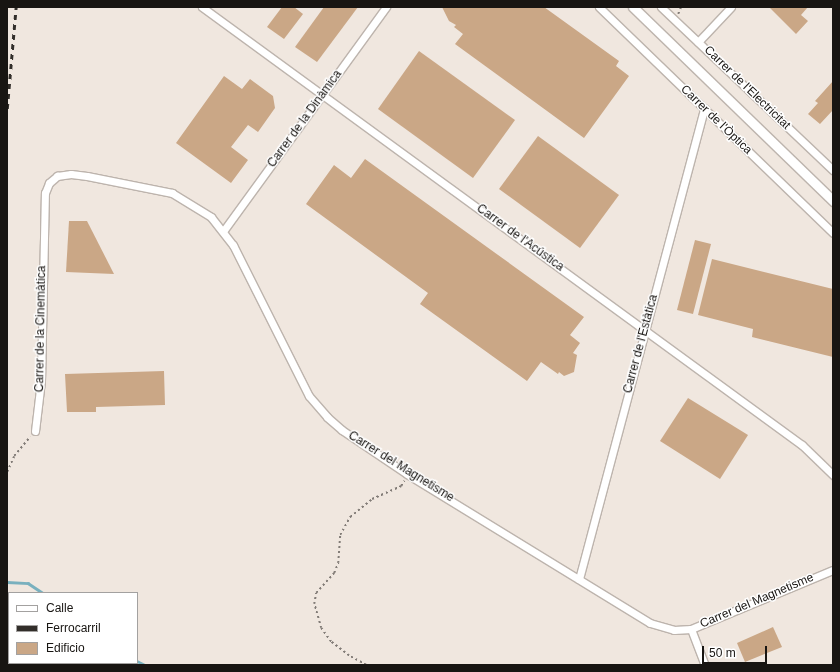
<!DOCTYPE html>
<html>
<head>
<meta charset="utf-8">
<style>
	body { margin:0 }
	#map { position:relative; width:840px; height:672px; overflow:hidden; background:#f0e7df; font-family:Arial,sans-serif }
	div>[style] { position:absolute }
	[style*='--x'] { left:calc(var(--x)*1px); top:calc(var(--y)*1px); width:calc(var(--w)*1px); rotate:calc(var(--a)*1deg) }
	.stream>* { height:2.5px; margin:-1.25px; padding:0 1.25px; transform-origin:1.25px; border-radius:1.25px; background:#79b0be }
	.building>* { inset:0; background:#caa786 }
	.path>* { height:1.5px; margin-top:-0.75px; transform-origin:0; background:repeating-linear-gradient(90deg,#827c77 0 2px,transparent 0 5px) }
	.roads { filter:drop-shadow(1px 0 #bdb4ad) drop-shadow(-1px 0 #bdb4ad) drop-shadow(0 1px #bdb4ad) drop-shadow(0 -1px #bdb4ad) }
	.street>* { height:7px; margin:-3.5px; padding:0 3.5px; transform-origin:3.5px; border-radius:3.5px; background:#fff }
	.secondary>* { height:9px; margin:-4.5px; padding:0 4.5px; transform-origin:4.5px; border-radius:4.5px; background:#fff }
	.rail>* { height:2.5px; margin-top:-1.25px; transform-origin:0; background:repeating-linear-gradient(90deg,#322e2a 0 5px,transparent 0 10px) }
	span { translate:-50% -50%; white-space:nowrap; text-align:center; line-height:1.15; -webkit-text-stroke:3px #fff; paint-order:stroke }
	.street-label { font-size:12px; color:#181512 }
	.frame { position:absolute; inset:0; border:8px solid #181512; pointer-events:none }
	.legend { position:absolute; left:8px; top:592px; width:130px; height:72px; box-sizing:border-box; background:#fff; border:1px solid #a3a1a0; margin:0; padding:5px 7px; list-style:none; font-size:12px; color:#181512 }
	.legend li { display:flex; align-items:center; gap:8px; height:20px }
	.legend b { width:20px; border:1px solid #a3a1a0 }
	.scale { position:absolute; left:702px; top:646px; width:65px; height:18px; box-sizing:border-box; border:2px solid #181512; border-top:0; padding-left:5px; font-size:12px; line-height:14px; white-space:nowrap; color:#181512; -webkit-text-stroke:3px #fff; paint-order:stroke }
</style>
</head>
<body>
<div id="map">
	<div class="stream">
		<i style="--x:7;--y:582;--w:21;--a:3"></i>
		<i style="--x:28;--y:583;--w:18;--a:34"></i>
		<i style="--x:7;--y:599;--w:10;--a:79"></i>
		<i style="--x:137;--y:661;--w:9;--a:27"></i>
		<i style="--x:7;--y:663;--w:8;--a:-76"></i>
	</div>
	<div class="building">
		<i style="clip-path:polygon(282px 7px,294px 7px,303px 14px,284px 39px,267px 27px)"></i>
		<i style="clip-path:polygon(324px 7px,358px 7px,317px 62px,295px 47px)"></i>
		<i style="clip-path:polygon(442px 7px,544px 7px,619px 61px,616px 66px,629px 76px,584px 138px,455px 44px,463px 34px,454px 27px,456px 25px,449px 21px)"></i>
		<i style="clip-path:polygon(769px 7px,808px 7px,801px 15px,808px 21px,796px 34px)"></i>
		<i style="clip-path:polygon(419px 51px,515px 120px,473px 178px,378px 109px)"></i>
		<i style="clip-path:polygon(224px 76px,242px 89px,250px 79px,273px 96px,275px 108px,258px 132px,248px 125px,231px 147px,248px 160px,231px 183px,176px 143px)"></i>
		<i style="clip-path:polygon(833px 81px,833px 110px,820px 124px,808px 114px,818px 103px,815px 101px)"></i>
		<i style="clip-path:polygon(538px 136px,619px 195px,580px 248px,499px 189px)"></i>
		<i style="clip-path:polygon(365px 159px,584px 317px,570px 335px,580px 343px,573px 353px,577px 355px,574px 372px,564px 376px,559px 372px,558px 374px,541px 362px,527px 381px,420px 304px,428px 293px,306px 204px,334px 165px,351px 178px)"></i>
		<i style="clip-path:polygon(69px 221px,87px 221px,114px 274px,66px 272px)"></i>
		<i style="clip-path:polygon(695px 240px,711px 244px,693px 314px,677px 310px)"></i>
		<i style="clip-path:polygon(712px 259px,833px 289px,833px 357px,752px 337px,753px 329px,698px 315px)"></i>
		<i style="clip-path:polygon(164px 371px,165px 405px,96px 407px,96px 412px,67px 412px,65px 374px)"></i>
		<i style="clip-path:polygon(688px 398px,748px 435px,720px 479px,660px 441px)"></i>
		<i style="clip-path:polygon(773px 627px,782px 647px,745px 662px,737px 643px)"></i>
	</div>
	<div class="path">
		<i style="--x:678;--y:14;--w:8;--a:-67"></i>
		<i style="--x:7;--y:472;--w:17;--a:-66"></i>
		<i style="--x:14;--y:456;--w:25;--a:-50"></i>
		<i style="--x:366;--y:665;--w:19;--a:-152"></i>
		<i style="--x:349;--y:656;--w:23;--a:-142"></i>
		<i style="--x:331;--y:642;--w:17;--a:-126"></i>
		<i style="--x:321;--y:628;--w:25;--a:-106"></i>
		<i style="--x:314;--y:604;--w:11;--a:-80"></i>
		<i style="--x:316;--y:593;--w:27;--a:-48"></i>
		<i style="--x:334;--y:573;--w:11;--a:-68"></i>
		<i style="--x:338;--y:563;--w:28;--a:-86"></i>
		<i style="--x:340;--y:535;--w:21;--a:-61"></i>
		<i style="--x:350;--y:517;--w:28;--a:-39"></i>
		<i style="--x:372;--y:499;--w:32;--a:-24"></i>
		<i style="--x:401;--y:486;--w:6;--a:-59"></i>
	</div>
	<div class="roads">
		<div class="street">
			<i style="--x:202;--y:7;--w:743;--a:36.13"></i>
			<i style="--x:802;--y:445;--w:43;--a:44.1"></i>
			<i style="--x:599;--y:7;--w:325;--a:44"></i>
			<i style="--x:661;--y:7;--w:237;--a:43.5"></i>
			<i style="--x:698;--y:42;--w:48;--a:-46.7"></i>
			<i style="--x:224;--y:230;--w:276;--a:-54"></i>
			<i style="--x:35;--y:431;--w:50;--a:-83.2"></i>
			<i style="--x:41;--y:381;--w:188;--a:-88.8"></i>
			<i style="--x:45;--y:193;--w:11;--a:-68"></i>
			<i style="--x:49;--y:183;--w:11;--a:-41"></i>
			<i style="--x:57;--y:176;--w:14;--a:-8"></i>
			<i style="--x:71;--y:174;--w:16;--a:7"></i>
			<i style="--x:87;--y:176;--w:87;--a:11.3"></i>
			<i style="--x:172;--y:193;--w:46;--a:31.6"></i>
			<i style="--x:211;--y:217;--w:36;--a:52"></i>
			<i style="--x:233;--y:245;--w:169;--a:63.3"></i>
			<i style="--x:309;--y:396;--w:28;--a:49"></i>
			<i style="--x:327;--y:417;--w:20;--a:41"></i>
			<i style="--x:342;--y:430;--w:78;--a:34.1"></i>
			<i style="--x:407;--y:474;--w:285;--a:31.5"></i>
			<i style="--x:650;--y:623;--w:25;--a:16"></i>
			<i style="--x:674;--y:630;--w:17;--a:-3"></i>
			<i style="--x:691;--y:629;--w:154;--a:-22.6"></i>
			<i style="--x:579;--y:579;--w:487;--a:-75.1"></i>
			<i style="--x:691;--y:629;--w:39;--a:69"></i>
		</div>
		<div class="secondary">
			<i style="--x:633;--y:7;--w:279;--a:44.1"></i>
		</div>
	</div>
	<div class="rail">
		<i style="--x:7;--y:109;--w:102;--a:-85"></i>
	</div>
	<div class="street-label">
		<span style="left:747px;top:88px;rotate:44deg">Carrer de l'Electricitat</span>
		<span style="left:305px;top:119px;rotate:-54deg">Carrer de la Dinàmica</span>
		<span style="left:716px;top:120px;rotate:44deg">Carrer de l'Òptica</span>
		<span style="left:520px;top:238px;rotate:36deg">Carrer de l'Acústica</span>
		<span style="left:41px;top:329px;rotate:-89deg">Carrer de la Cinemàtica</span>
		<span style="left:641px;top:344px;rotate:-75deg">Carrer de l'Estàtica</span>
		<span style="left:401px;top:467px;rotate:32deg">Carrer del Magnetisme</span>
		<span style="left:757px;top:601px;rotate:-23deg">Carrer del Magnetisme</span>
	</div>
	<div class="frame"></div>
	<ul class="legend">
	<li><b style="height:5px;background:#fff"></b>Calle</li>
	<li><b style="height:5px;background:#322e2a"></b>Ferrocarril</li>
	<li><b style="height:11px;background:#caa786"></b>Edificio</li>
	</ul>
	<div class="scale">50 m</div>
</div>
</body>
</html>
